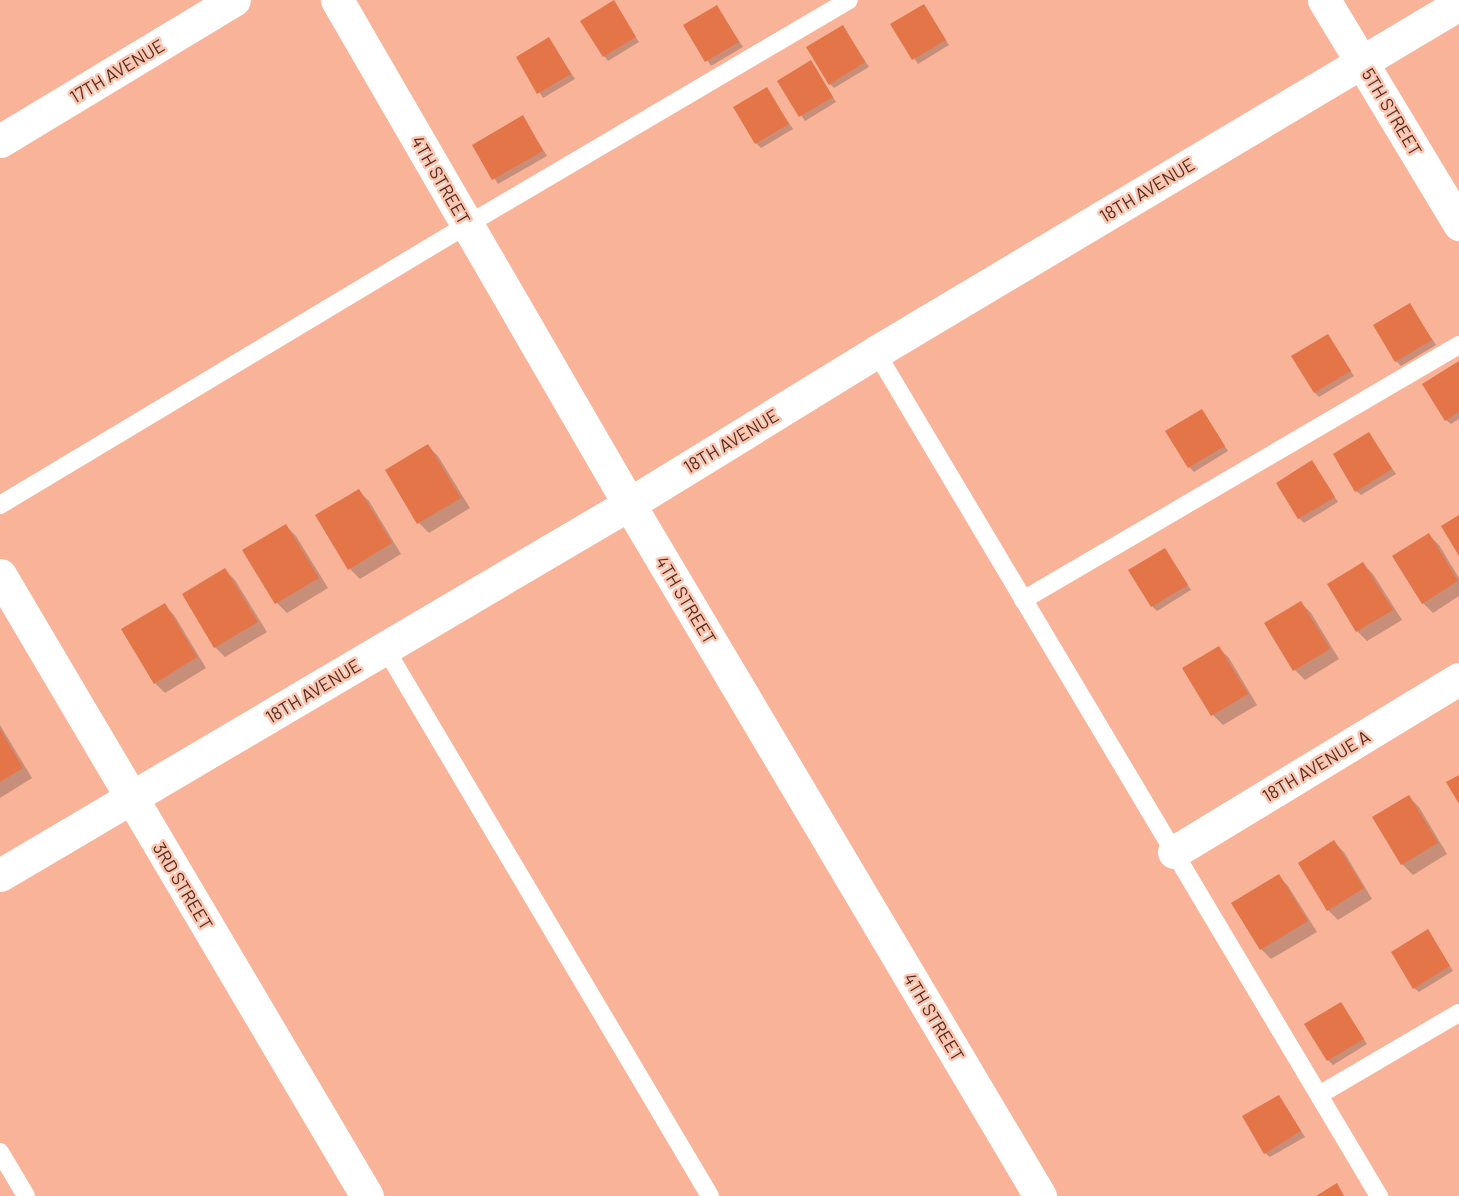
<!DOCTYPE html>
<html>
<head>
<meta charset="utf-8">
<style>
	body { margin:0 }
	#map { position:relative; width:1459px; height:1196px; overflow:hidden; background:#f9b399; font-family:Barlow,sans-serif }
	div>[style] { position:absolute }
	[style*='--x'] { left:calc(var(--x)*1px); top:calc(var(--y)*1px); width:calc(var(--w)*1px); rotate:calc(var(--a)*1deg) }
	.shadow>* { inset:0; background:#0003 }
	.building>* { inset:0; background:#e37549 }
	.lane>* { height:18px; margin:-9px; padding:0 9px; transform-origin:9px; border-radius:9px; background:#fff }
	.street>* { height:33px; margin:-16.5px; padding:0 16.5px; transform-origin:16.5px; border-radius:16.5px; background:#fff }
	span { translate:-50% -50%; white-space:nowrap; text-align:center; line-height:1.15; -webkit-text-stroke:5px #fdc4af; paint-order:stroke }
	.street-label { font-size:18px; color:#4a2e23 }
</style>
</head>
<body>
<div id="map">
	<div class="shadow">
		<i style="clip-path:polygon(614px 2px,639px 42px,608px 61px,604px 56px)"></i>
		<i style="clip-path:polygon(924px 6px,949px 45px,918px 64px,892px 24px)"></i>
		<i style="clip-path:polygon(717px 7px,743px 47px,711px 66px,686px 26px)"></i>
		<i style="clip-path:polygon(843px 27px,869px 67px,834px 88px,830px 84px)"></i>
		<i style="clip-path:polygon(549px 39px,575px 79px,543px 98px,518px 58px)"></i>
		<i style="clip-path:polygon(815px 67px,836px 102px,805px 121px,779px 81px)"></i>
		<i style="clip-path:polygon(766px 89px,793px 129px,761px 148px,756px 143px)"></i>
		<i style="clip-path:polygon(523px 117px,547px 156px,498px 184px,474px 145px)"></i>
		<i style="clip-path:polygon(1409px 304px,1436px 345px,1401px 366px,1396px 361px)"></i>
		<i style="clip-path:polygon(1328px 336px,1354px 376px,1319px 397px,1315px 393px)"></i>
		<i style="clip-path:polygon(1459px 363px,1459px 419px,1451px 424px,1446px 420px)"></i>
		<i style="clip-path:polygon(1202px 411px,1228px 451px,1194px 472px,1189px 467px)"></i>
		<i style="clip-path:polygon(1369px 434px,1396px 474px,1361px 495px,1356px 491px)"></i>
		<i style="clip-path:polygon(428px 446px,438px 456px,470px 508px,429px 533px,419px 523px,387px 471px)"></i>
		<i style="clip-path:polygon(1312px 462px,1338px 502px,1304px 523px,1299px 518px)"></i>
		<i style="clip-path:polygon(359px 491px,369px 501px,401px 554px,360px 579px,350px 569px)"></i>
		<i style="clip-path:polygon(286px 526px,296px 536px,328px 588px,287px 613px,277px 603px,244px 551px)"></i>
		<i style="clip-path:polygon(1429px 535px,1439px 545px,1459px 578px,1459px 596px,1433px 613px,1423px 603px)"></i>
		<i style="clip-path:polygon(1165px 550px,1191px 590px,1157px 611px,1152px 606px)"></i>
		<i style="clip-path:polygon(1363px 564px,1373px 574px,1402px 620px,1367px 641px,1357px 631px)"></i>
		<i style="clip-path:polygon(225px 570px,235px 580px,267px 632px,225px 657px,215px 647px,184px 595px)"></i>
		<i style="clip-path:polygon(1301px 603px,1311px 613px,1339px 659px,1305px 680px,1295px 670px)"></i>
		<i style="clip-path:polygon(164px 605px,174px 615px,206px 668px,165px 693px,155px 683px)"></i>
		<i style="clip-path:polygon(1219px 648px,1229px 658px,1257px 705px,1223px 725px,1213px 715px,1184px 669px)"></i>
		<i style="clip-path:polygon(0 725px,32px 778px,0 798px)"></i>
		<i style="clip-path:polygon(1409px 797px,1419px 807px,1447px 854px,1413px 875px,1403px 865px,1374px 818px)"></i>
		<i style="clip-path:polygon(1334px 842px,1344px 852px,1372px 899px,1338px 920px,1328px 910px)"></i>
		<i style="clip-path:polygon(1278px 876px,1288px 886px,1317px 932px,1271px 959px,1261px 949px)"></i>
		<i style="clip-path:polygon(1428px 931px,1453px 971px,1419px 992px,1414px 988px)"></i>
		<i style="clip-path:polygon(1341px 1004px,1367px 1044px,1333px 1065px,1328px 1060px)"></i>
		<i style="clip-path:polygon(1279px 1097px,1305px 1137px,1270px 1157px,1265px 1153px)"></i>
	</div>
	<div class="building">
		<i style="clip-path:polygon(614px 0,636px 37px,603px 57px,580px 21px)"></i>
		<i style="clip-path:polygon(924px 4px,946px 40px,912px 60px,890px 24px)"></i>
		<i style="clip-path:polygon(717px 5px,739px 42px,705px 62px,683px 25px)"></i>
		<i style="clip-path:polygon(843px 25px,865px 62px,829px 85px,806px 47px)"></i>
		<i style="clip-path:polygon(549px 37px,571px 74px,537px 94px,516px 57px)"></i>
		<i style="clip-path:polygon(811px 60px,833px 97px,799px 117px,777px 81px)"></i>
		<i style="clip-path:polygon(767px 87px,789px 124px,755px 144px,733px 107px)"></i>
		<i style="clip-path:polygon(523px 115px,543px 151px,492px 180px,472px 145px)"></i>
		<i style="clip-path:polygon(1410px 303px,1432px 340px,1395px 362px,1373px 325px)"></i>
		<i style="clip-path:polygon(1328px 334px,1351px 371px,1314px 393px,1291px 356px)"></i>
		<i style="clip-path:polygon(1459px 361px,1459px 412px,1445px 421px,1422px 384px)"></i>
		<i style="clip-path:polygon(1202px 409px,1225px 446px,1188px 468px,1165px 431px)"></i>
		<i style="clip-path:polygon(1369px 432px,1392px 469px,1355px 492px,1333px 454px)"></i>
		<i style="clip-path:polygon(428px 444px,461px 498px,417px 524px,385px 470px)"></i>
		<i style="clip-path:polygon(1312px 460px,1335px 497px,1298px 519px,1276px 483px)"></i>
		<i style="clip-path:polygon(359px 489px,392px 543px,348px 570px,315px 515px)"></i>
		<i style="clip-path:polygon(1459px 515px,1459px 556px,1441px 526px)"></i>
		<i style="clip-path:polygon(286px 524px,319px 578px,275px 604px,242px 550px)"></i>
		<i style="clip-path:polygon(1429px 533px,1458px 581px,1422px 604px,1392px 556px)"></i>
		<i style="clip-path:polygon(1165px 548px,1188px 585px,1151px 607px,1128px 570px)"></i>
		<i style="clip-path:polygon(1363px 562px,1393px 610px,1356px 632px,1327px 584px)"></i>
		<i style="clip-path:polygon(225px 568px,258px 622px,214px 648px,182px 594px)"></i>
		<i style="clip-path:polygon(1301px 601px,1330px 649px,1293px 671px,1264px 623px)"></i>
		<i style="clip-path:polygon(165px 603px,197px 657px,154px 684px,121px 629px)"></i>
		<i style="clip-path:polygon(1219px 646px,1248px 694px,1211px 716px,1182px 668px)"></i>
		<i style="clip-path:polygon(0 729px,23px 768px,0 782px)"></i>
		<i style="clip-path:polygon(1459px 775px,1459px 804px,1446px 782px)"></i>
		<i style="clip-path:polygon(1409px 795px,1438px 843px,1401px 865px,1372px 817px)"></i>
		<i style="clip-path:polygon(1334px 840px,1364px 888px,1327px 911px,1298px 863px)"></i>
		<i style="clip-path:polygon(1279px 874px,1308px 921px,1260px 950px,1231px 903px)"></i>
		<i style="clip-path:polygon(1428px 929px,1450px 966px,1413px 989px,1391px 952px)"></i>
		<i style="clip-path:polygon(1341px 1002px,1364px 1039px,1327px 1061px,1304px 1024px)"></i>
		<i style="clip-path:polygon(1279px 1095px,1301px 1131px,1264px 1154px,1242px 1116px)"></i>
		<i style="clip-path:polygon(1337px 1183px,1344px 1196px,1316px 1196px)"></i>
	</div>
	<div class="lane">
		<i style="--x:876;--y:352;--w:983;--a:59.21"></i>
		<i style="--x:0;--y:505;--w:545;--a:-30.95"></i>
		<i style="--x:467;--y:225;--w:443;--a:-30.5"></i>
		<i style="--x:1023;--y:600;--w:505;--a:-30.32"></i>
		<i style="--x:385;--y:648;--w:637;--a:59.33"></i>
		<i style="--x:1319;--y:1095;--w:162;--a:-30.4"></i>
		<i style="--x:0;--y:1152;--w:51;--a:59.4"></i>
	</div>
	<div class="street">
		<i style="--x:337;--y:0;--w:582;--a:59.91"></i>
		<i style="--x:629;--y:504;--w:805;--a:59.29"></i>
		<i style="--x:1324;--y:0;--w:262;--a:58.9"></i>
		<i style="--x:0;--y:141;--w:273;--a:-31.1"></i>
		<i style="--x:0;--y:575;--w:721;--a:59.42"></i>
		<i style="--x:1174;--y:852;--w:333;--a:-31.3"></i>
		<i style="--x:0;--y:875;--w:730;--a:-30.53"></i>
		<i style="--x:629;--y:504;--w:290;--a:-31.6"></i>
		<i style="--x:876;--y:352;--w:679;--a:-30.83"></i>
	</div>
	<div class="street-label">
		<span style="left:117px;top:71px;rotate:-31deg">17TH AVENUE</span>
		<span style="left:1392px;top:112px;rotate:59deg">5TH STREET</span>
		<span style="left:441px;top:180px;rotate:60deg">4TH STREET</span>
		<span style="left:1147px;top:190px;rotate:-31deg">18TH AVENUE</span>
		<span style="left:731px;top:441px;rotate:-31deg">18TH AVENUE</span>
		<span style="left:686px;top:600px;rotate:59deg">4TH STREET</span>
		<span style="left:313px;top:691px;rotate:-31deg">18TH AVENUE</span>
		<span style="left:1316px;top:766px;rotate:-31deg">18TH AVENUE A</span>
		<span style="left:183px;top:886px;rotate:59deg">3RD STREET</span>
		<span style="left:934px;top:1017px;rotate:59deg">4TH STREET</span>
	</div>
</div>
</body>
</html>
